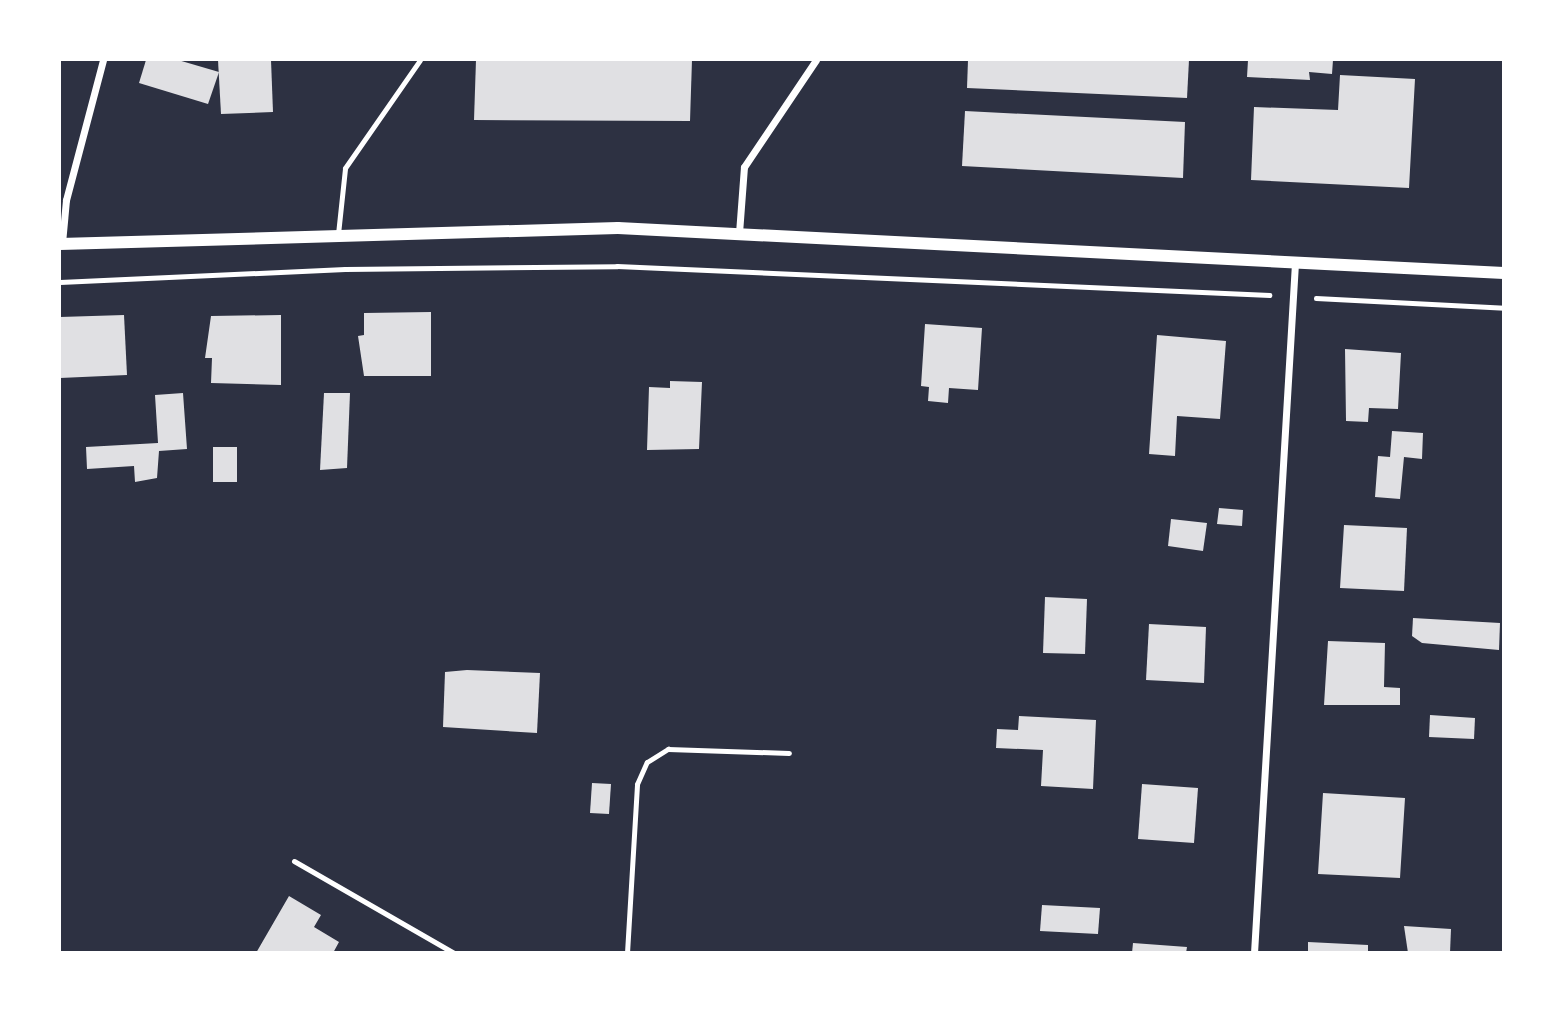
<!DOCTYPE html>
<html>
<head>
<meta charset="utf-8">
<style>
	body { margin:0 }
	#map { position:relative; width:1563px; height:1012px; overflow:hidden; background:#2d3142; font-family:"Nunito Sans",sans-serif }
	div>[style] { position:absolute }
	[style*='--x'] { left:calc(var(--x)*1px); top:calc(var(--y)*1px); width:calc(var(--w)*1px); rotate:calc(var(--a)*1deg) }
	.building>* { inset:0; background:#e0e0e3 }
	.path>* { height:4.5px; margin:-2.25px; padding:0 2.25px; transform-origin:2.25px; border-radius:2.25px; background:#fff }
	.service>* { height:5px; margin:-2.5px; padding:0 2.5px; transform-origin:2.5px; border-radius:2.5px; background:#fff }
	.minor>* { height:7px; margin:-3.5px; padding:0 3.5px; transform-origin:3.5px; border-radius:3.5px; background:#fff }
	.tertiary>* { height:12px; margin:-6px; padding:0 6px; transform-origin:6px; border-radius:6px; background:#fff }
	span { translate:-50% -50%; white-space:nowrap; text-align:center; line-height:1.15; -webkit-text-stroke:7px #fff; paint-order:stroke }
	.frame { position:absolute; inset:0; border:61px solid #fff; pointer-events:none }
</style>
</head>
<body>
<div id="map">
	<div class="building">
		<i style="clip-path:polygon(146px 60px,178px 60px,219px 72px,208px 104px,139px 83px)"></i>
		<i style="clip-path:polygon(218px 60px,271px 60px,273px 112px,221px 114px)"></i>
		<i style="clip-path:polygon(476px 60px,692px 60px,690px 121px,474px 120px)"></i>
		<i style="clip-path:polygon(968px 60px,1189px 60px,1187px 98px,967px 88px)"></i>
		<i style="clip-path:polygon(1248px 60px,1333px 60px,1332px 74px,1309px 72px,1310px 80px,1247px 77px)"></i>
		<i style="clip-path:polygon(1340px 75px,1415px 79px,1409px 188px,1251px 180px,1254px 107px,1338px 110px)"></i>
		<i style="clip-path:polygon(965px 111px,1185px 122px,1183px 178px,962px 166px)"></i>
		<i style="clip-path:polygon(431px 312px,431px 376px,364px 376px,358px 336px,364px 335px,364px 313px)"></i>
		<i style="clip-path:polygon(124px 315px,127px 375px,60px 378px,60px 317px)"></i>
		<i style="clip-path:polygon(281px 315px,281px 385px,211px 383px,212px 358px,205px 358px,211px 316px)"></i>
		<i style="clip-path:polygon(925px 324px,982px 328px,978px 390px,949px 388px,948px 403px,928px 401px,929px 387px,921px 386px)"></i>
		<i style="clip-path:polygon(1157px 335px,1226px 341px,1220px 419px,1177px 416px,1175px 456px,1149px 454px)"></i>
		<i style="clip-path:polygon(1345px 349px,1401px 353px,1398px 409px,1369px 408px,1368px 422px,1346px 421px)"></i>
		<i style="clip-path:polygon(670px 381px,702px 382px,699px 449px,647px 450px,649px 387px,670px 388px)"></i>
		<i style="clip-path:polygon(183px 393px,187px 449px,159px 451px,157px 478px,135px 482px,134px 466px,87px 469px,86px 447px,158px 443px,155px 395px)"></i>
		<i style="clip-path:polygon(324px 393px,350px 393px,347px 468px,320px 470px)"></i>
		<i style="clip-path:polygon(1392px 431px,1423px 433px,1422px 459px,1404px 457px,1400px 499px,1375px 497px,1378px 456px,1390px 457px)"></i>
		<i style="clip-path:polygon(213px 447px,237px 447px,237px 482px,213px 482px)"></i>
		<i style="clip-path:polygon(1219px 508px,1243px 510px,1242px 526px,1217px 524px)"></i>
		<i style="clip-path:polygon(1171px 519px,1207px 523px,1203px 551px,1168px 546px)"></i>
		<i style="clip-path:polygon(1344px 525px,1407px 528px,1404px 591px,1340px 588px)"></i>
		<i style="clip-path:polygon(1045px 597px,1087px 599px,1085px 654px,1043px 653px)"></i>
		<i style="clip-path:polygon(1413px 618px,1500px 623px,1499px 650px,1422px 643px,1412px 636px)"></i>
		<i style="clip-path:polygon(1149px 624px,1206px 627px,1204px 683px,1146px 680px)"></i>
		<i style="clip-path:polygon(1328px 641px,1385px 643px,1384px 687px,1400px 688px,1400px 705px,1324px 705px)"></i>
		<i style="clip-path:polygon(467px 670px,540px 673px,537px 733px,443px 727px,445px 672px)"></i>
		<i style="clip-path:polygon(1430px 715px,1475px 718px,1474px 739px,1429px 737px)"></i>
		<i style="clip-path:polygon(1019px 716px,1096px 720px,1093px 789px,1041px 786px,1043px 750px,996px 748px,997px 729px,1018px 730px)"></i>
		<i style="clip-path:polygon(592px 783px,611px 784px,609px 814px,590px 813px)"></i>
		<i style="clip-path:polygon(1142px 784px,1198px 788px,1194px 843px,1138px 839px)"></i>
		<i style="clip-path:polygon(1323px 793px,1405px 798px,1400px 878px,1318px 874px)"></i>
		<i style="clip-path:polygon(289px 896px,321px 915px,314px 927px,339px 942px,333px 953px,256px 953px)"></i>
		<i style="clip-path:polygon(1042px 905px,1100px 908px,1098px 934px,1040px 931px)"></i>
		<i style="clip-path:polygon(1404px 926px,1451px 929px,1450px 953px,1408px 953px)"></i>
		<i style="clip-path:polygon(1308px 942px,1368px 945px,1368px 953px,1308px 953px)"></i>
		<i style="clip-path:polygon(1133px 943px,1187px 947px,1186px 953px,1132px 953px)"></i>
	</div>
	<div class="path">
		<i style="--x:60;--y:282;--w:285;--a:-2.6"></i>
		<i style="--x:345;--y:269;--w:272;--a:-0.6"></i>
		<i style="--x:617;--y:266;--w:653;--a:2.55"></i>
		<i style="--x:1316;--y:298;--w:188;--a:3"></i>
	</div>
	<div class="service">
		<i style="--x:338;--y:234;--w:66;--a:-83.9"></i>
		<i style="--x:345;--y:168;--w:131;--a:-55.2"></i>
		<i style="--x:294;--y:861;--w:185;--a:29.9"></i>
		<i style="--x:627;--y:953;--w:169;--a:-86.6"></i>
		<i style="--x:637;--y:784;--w:24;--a:-66"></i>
		<i style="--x:647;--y:762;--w:25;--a:-32"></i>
		<i style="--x:668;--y:749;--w:121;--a:1.9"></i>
	</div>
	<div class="minor">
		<i style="--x:739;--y:233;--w:66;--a:-85.7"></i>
		<i style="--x:744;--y:167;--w:129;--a:-56.1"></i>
		<i style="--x:62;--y:243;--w:43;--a:-84.7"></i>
		<i style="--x:66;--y:200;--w:145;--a:-75.2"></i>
		<i style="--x:1254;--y:953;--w:692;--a:-86.6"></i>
	</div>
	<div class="tertiary">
		<i style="--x:60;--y:244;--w:558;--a:-1.64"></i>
		<i style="--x:618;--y:228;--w:887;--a:2.91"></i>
	</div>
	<div class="frame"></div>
</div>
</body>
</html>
